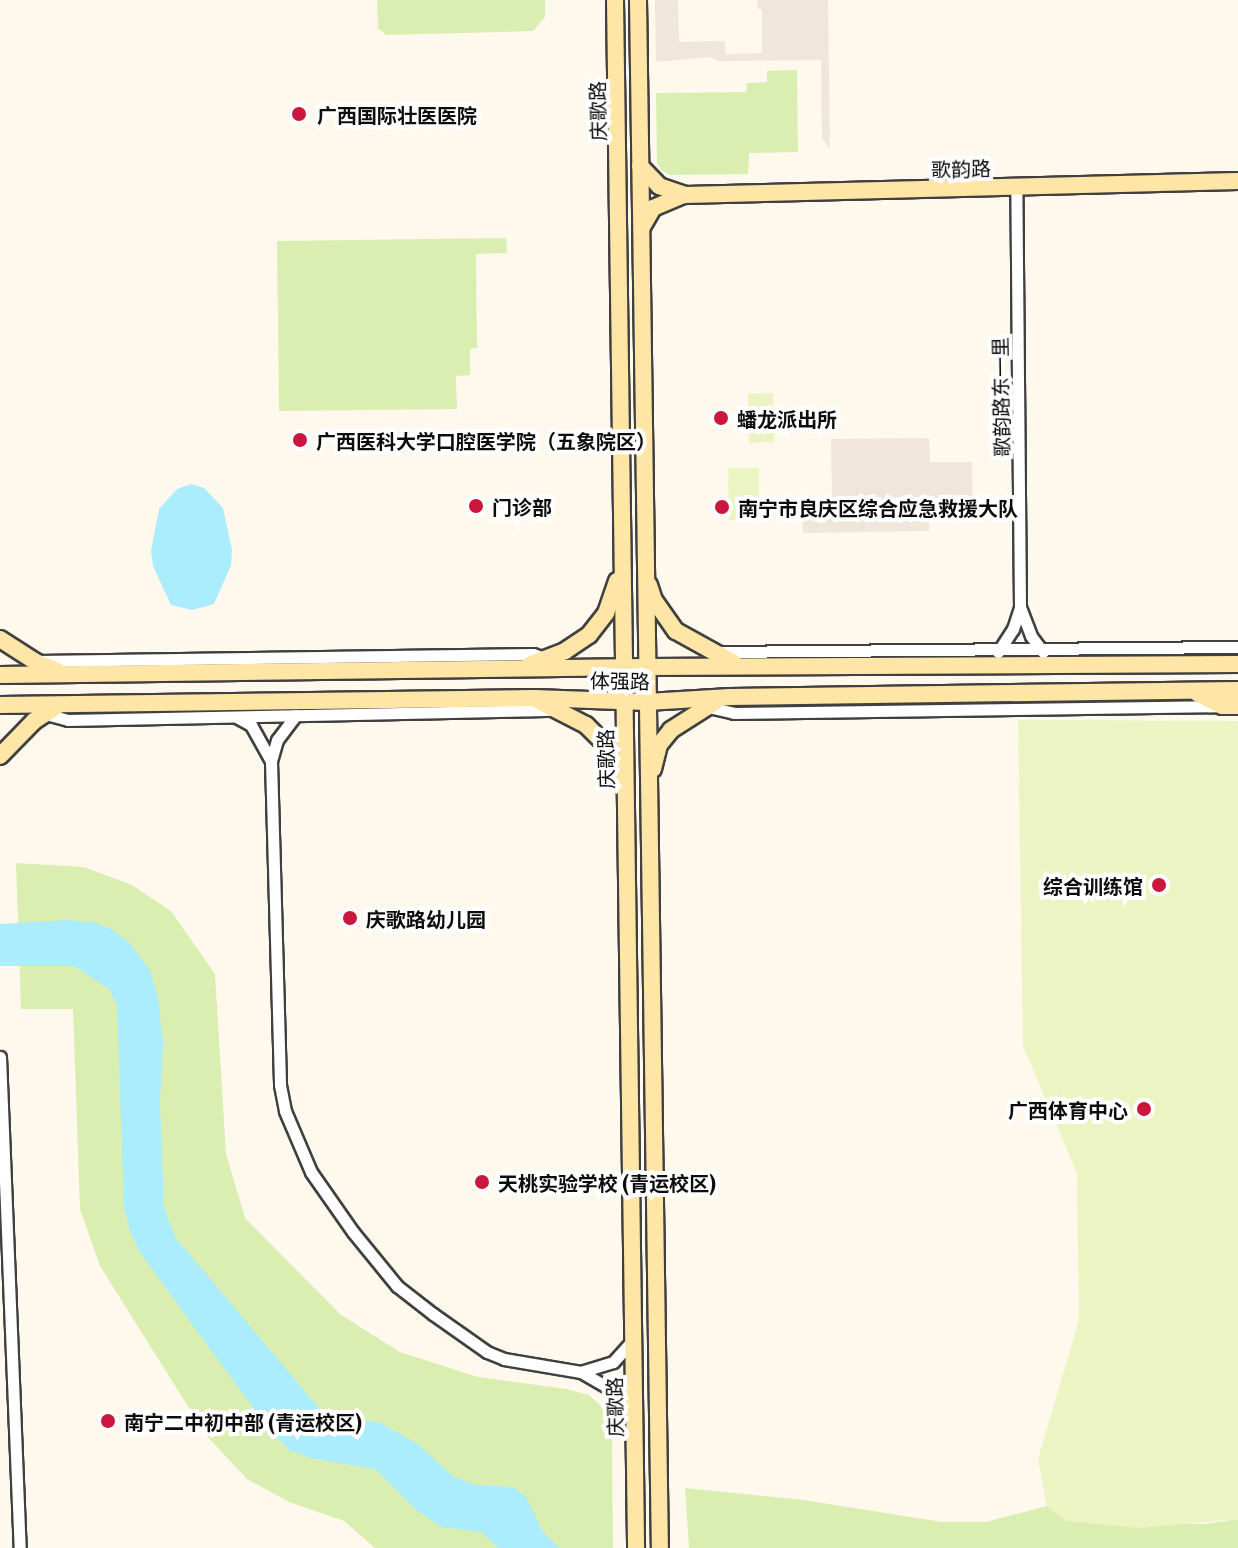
<!DOCTYPE html>
<html>
<head>
<meta charset="utf-8">
<style>
	body { margin:0 }
	#map { position:relative; width:1238px; height:1548px; overflow:hidden; background:#fff8ec; font-family:Literata,"Noto Sans SC",serif }
	div>[style] { position:absolute }
	[style*='--x'] { left:calc(var(--x)*1px); top:calc(var(--y)*1px); width:calc(var(--w)*1px); rotate:calc(var(--a)*1deg) }
	.green>* { inset:0; background:#dbeeb1 }
	.pitch>* { inset:0; background:#ecf4c4 }
	.plaza>* { inset:0; background:#f0e6da }
	.water>* { inset:0; background:#abecfd }
	.roads { filter:drop-shadow(2px 0 #404040) drop-shadow(-2px 0 #404040) drop-shadow(0 2px #404040) drop-shadow(0 -2px #404040) }
	.street>* { height:11px; margin:-5.5px; padding:0 5.5px; transform-origin:5.5px; border-radius:5.5px; background:#fff }
	.secondary>* { height:16px; margin:-8px; padding:0 8px; transform-origin:8px; border-radius:8px; background:#ffe6a7 }
	.dots>* { width:22px; height:22px; translate:-50% -50%; box-sizing:border-box; border:4px solid #fff; border-radius:50% }
	span { translate:-50% -50%; white-space:nowrap; text-align:center; line-height:1.15; -webkit-text-stroke:8px #fff; paint-order:stroke }
	.street-label { font-size:20px; color:#0d0d0d }
	.poi-label { font-size:20px; color:#0d0d0d; font-weight:700 }
	.left { translate:0 -50%; text-align:left }
	.right { translate:-100% -50%; text-align:right }
</style>
</head>
<body>
<div id="map">
	<div class="green">
		<i style="clip-path:polygon(377px 0,545px 0,545px 17px,533px 31px,386px 35px,378px 28px)"></i>
		<i style="clip-path:polygon(797px 70px,798px 152px,749px 153px,748px 174px,670px 175px,662px 171px,657px 163px,656px 93px,746px 92px,747px 83px,767px 82px,767px 71px)"></i>
		<i style="clip-path:polygon(506px 238px,507px 253px,476px 254px,477px 348px,470px 349px,470px 375px,456px 376px,457px 409px,279px 411px,277px 241px)"></i>
		<i style="clip-path:polygon(16px 863px,84px 867px,132px 885px,171px 911px,215px 974px,226px 1154px,245px 1218px,341px 1315px,400px 1352px,478px 1377px,567px 1389px,589px 1395px,602px 1407px,612px 1435px,613px 1548px,375px 1548px,344px 1521px,289px 1502px,247px 1479px,206px 1435px,100px 1266px,80px 1209px,73px 1009px,21px 1009px)"></i>
		<i style="clip-path:polygon(685px 1488px,804px 1500px,942px 1522px,986px 1522px,1047px 1506px,1066px 1521px,1205px 1524px,1238px 1519px,1238px 1548px,689px 1548px)"></i>
	</div>
	<div class="pitch">
		<i style="clip-path:polygon(773px 393px,774px 442px,749px 443px,748px 394px)"></i>
		<i style="clip-path:polygon(728px 468px,759px 468px,759px 520px,729px 520px)"></i>
		<i style="clip-path:polygon(1018px 720px,1238px 721px,1238px 1519px,1139px 1528px,1066px 1521px,1047px 1506px,1038px 1459px,1079px 1320px,1077px 1173px,1023px 1046px)"></i>
	</div>
	<div class="plaza">
		<i style="clip-path:polygon(655px 0,678px 0,679px 42px,725px 41px,726px 54px,762px 53px,762px 10px,758px 9px,757px 0,828px 0,830px 148px,822px 139px,821px 60px,719px 61px,709px 57px,656px 62px)"></i>
		<i style="clip-path:polygon(929px 438px,930px 462px,972px 462px,973px 520px,929px 521px,929px 531px,803px 533px,802px 498px,832px 497px,831px 439px)"></i>
	</div>
	<div class="water">
		<i style="clip-path:polygon(191px 484px,204px 488px,223px 508px,232px 550px,231px 565px,214px 604px,192px 610px,171px 605px,153px 566px,151px 551px,159px 509px,177px 489px)"></i>
		<i style="clip-path:polygon(69px 920px,97px 923px,111px 929px,129px 942px,150px 970px,158px 998px,163px 1043px,160px 1103px,164px 1207px,175px 1237px,319px 1408px,336px 1416px,381px 1423px,419px 1445px,453px 1476px,475px 1485px,513px 1487px,527px 1498px,542px 1531px,560px 1548px,498px 1548px,481px 1532px,442px 1527px,416px 1510px,375px 1469px,310px 1458px,289px 1450px,269px 1430px,139px 1251px,130px 1232px,124px 1207px,117px 1005px,109px 989px,74px 966px,0 966px,0 924px)"></i>
	</div>
	<div class="roads">
		<div class="street">
			<i style="--x:1020;--y:607;--w:31;--a:69"></i>
			<i style="--x:1031;--y:636;--w:20;--a:53"></i>
			<i style="--x:715;--y:652;--w:523;--a:-0.55"></i>
			<i style="--x:998;--y:652;--w:27;--a:-57"></i>
			<i style="--x:1013;--y:629;--w:23;--a:-72"></i>
			<i style="--x:1020;--y:607;--w:420;--a:-90.5"></i>
			<i style="--x:38;--y:661;--w:495;--a:-0.8"></i>
			<i style="--x:533;--y:654;--w:15;--a:20"></i>
			<i style="--x:704;--y:706;--w:31;--a:13"></i>
			<i style="--x:734;--y:713;--w:484;--a:-0.8"></i>
			<i style="--x:42;--y:713;--w:27;--a:15"></i>
			<i style="--x:68;--y:720;--w:484;--a:-1.2"></i>
			<i style="--x:238;--y:718;--w:15;--a:28"></i>
			<i style="--x:251;--y:725;--w:41;--a:60.9"></i>
			<i style="--x:271;--y:761;--w:22;--a:-74"></i>
			<i style="--x:277;--y:740;--w:31;--a:-53"></i>
			<i style="--x:271;--y:761;--w:324;--a:88.4"></i>
			<i style="--x:280;--y:1085;--w:26;--a:79"></i>
			<i style="--x:285;--y:1111;--w:66;--a:66.9"></i>
			<i style="--x:311;--y:1172;--w:73;--a:55"></i>
			<i style="--x:353;--y:1232;--w:70;--a:50.8"></i>
			<i style="--x:397;--y:1286;--w:46;--a:37.9"></i>
			<i style="--x:433;--y:1314;--w:66;--a:35.1"></i>
			<i style="--x:487;--y:1352;--w:18;--a:22"></i>
			<i style="--x:504;--y:1359;--w:78;--a:9.6"></i>
			<i style="--x:0;--y:1057;--w:491;--a:87.7"></i>
			<i style="--x:633;--y:1340;--w:30;--a:132"></i>
			<i style="--x:613;--y:1362;--w:34;--a:163"></i>
			<i style="--x:581;--y:1372;--w:44;--a:30.1"></i>
			<i style="--x:619;--y:1394;--w:23;--a:49"></i>
		</div>
		<div class="secondary">
			<i style="--x:615;--y:0;--w:1548;--a:89.22"></i>
			<i style="--x:638;--y:0;--w:1548;--a:89.19"></i>
			<i style="--x:640;--y:166;--w:28;--a:46"></i>
			<i style="--x:659;--y:186;--w:28;--a:19"></i>
			<i style="--x:685;--y:195;--w:553;--a:-1.45"></i>
			<i style="--x:642;--y:227;--w:22;--a:-60"></i>
			<i style="--x:653;--y:208;--w:34;--a:-23"></i>
			<i style="--x:649;--y:585;--w:16;--a:72"></i>
			<i style="--x:654;--y:600;--w:38;--a:55"></i>
			<i style="--x:676;--y:631;--w:66;--a:28.9"></i>
			<i style="--x:0;--y:639;--w:43;--a:32.6"></i>
			<i style="--x:36;--y:662;--w:25;--a:23"></i>
			<i style="--x:529;--y:665;--w:39;--a:-21"></i>
			<i style="--x:565;--y:651;--w:29;--a:-34"></i>
			<i style="--x:589;--y:635;--w:28;--a:-52"></i>
			<i style="--x:606;--y:613;--w:34;--a:-71"></i>
			<i style="--x:0;--y:675;--w:646;--a:-0.71"></i>
			<i style="--x:646;--y:667;--w:592;--a:-0.29"></i>
			<i style="--x:1197;--y:693;--w:28;--a:27"></i>
			<i style="--x:1222;--y:706;--w:16;--a:0"></i>
			<i style="--x:539;--y:701;--w:53;--a:27.1"></i>
			<i style="--x:586;--y:725;--w:25;--a:45"></i>
			<i style="--x:604;--y:743;--w:22;--a:58"></i>
			<i style="--x:616;--y:762;--w:16;--a:79"></i>
			<i style="--x:0;--y:705;--w:534;--a:-0.75"></i>
			<i style="--x:534;--y:698;--w:113;--a:2"></i>
			<i style="--x:647;--y:702;--w:83;--a:-3.4"></i>
			<i style="--x:730;--y:697;--w:508;--a:-0.79"></i>
			<i style="--x:0;--y:756;--w:49;--a:-45.8"></i>
			<i style="--x:34;--y:721;--w:30;--a:-33"></i>
			<i style="--x:653;--y:769;--w:25;--a:-76"></i>
			<i style="--x:659;--y:745;--w:19;--a:-51"></i>
			<i style="--x:671;--y:730;--w:52;--a:-32.5"></i>
		</div>
	</div>
	<div class="dots">
		<i style="left:299px;top:114px;background:#cb163e"></i>
		<i style="left:721px;top:418px;background:#cb163e"></i>
		<i style="left:300px;top:440px;background:#cb163e"></i>
		<i style="left:476px;top:506px;background:#cb163e"></i>
		<i style="left:722px;top:507px;background:#cb163e"></i>
		<i style="left:1159px;top:885px;background:#cb163e"></i>
		<i style="left:350px;top:918px;background:#cb163e"></i>
		<i style="left:1144px;top:1109px;background:#cb163e"></i>
		<i style="left:482px;top:1182px;background:#cb163e"></i>
		<i style="left:108px;top:1421px;background:#cb163e"></i>
	</div>
	<div class="street-label">
		<span style="left:597px;top:111px;rotate:-91deg">庆歌路</span>
		<span style="left:961px;top:168px;rotate:-1deg">歌韵路</span>
		<span style="left:1000px;top:397px;rotate:-91deg">歌韵路东一里</span>
		<span style="left:620px;top:680px;rotate:1deg">体强路</span>
		<span style="left:605px;top:759px;rotate:-91deg">庆歌路</span>
		<span style="left:614px;top:1407px;rotate:-91deg">庆歌路</span>
	</div>
	<div class="poi-label">
		<span class="left" style="left:317px;top:114px">广西国际壮医医院</span>
		<span class="left" style="left:737px;top:418px">蟠龙派出所</span>
		<span class="left" style="left:316px;top:440px">广西医科大学口腔医学院（五象院区）</span>
		<span class="left" style="left:492px;top:506px">门诊部</span>
		<span class="left" style="left:738px;top:507px">南宁市良庆区综合应急救援大队</span>
		<span class="right" style="left:1143px;top:885px">综合训练馆</span>
		<span class="left" style="left:366px;top:918px">庆歌路幼儿园</span>
		<span class="right" style="left:1128px;top:1109px">广西体育中心</span>
		<span class="left" style="left:498px;top:1182px">天桃实验学校 (青运校区)</span>
		<span class="left" style="left:124px;top:1421px">南宁二中初中部 (青运校区)</span>
	</div>
</div>
</body>
</html>
